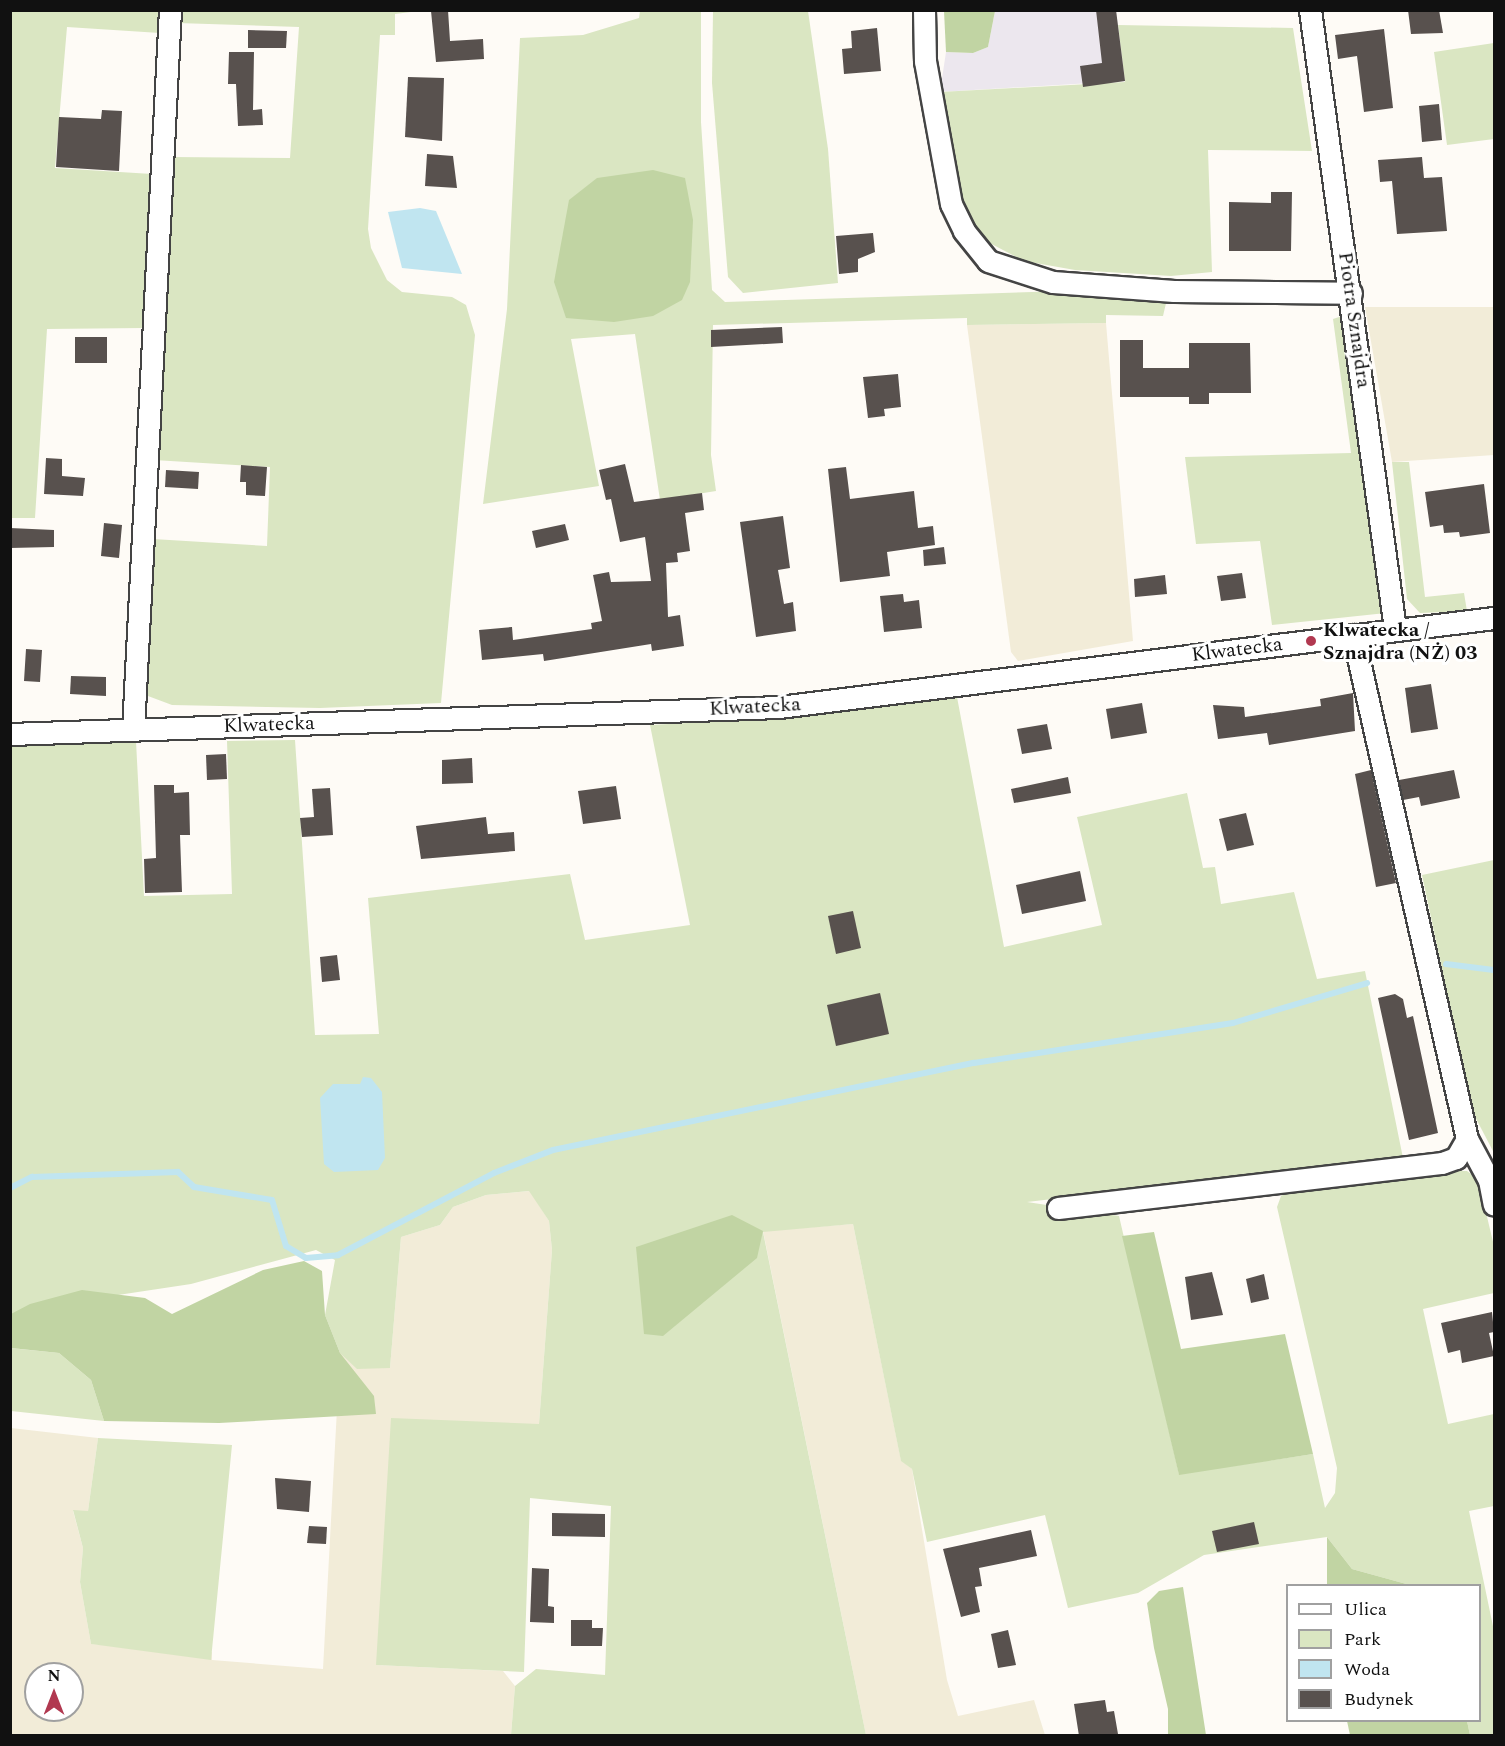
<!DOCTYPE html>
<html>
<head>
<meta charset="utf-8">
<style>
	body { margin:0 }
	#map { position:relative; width:1505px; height:1746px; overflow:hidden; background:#fefbf6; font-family:Spectral,serif }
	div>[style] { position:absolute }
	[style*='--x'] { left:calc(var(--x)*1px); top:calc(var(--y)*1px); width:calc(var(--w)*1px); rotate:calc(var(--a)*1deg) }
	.industrial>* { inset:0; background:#ece7ee }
	.farmland>* { inset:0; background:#f2ecd8 }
	.green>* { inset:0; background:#dae6c2 }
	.forest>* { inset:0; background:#c1d4a3 }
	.water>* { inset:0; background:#c0e5f0 }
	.stream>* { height:6px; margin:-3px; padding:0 3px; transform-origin:3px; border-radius:3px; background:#c0e5f0 }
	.building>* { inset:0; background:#58514e }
	.roads { filter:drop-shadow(2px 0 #444) drop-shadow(-2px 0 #444) drop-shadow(0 2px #444) drop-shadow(0 -2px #444) }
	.minor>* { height:21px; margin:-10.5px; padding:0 10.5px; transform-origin:10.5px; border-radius:10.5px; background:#fff }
	.dots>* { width:16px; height:16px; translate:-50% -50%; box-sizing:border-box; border:3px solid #fff; border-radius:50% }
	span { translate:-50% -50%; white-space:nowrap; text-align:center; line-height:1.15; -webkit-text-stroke:6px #fff; paint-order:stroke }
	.street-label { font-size:20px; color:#111 }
	.poi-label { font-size:20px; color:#111; font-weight:700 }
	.left { translate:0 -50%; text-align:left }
	.frame { position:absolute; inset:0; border:12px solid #111; pointer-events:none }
	.legend { position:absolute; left:1286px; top:1584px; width:195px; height:138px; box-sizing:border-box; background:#fff; border:2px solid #a0a0a0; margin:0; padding:8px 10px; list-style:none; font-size:18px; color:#111 }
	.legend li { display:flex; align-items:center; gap:12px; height:30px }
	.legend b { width:30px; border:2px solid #a0a0a0 }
	.north { position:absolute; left:24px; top:1662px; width:60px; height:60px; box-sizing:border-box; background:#fff; border:2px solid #a0a0a0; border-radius:50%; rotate:0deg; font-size:16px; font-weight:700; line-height:24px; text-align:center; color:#111 }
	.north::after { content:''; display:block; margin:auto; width:21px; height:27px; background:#b13850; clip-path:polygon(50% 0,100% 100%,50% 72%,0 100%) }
</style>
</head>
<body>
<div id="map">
	<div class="industrial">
		<i style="clip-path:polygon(995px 11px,1116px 11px,1125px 81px,940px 92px,946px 52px,973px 53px,988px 47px)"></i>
	</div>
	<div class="farmland">
		<i style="clip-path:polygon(1365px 307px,1494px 307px,1494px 455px,1392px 462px)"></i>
		<i style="clip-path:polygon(1106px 323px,1133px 641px,1018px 661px,1011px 652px,967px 325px)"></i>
		<i style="clip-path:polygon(evenodd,530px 1191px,549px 1221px,552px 1250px,539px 1424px,376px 1665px,503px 1671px,515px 1686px,511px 1735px,11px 1735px,11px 1428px,98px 1438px,88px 1511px,73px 1511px,83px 1548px,80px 1582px,91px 1644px,212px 1652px,212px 1660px,323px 1669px,340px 1353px,390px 1368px,401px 1237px,440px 1225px,453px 1207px,486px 1195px,530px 1191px,36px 1674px,72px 1674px,72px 1710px,36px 1710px,36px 1674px)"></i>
		<i style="clip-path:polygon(853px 1224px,901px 1460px,912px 1469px,947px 1680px,958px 1716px,1034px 1700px,1045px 1735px,866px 1735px,763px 1231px)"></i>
	</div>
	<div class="green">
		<i style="clip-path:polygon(11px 11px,161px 11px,160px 33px,67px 27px,55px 168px,152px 174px,143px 328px,47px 329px,35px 518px,11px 518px)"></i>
		<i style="clip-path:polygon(178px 11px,419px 11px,395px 14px,395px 35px,380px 35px,368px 229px,371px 248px,387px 280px,402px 292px,452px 297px,466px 305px,475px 335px,441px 703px,320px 708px,172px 705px,148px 696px,141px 683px,153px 539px,267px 546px,270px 467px,154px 460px,172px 157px,290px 158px,299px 27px,177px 23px)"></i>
		<i style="clip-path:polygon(640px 11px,701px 11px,701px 122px,712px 290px,725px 302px,1065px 291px,1167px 299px,1163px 316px,1106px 315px,1106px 323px,967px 325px,967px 318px,713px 325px,711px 455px,716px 491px,660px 500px,635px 334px,571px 339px,599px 486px,483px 504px,507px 309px,520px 38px,583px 35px,639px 18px)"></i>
		<i style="clip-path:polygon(713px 11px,808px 11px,828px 149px,838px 283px,743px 293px,728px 277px,712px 83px)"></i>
		<i style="clip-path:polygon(1118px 25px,1293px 28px,1312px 151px,1208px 150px,1212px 272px,1171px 276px,1075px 270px,1024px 261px,982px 239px,960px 209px,940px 92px,1125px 82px)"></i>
		<i style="clip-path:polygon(1494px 43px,1494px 139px,1447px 145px,1434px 52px)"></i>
		<i style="clip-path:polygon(1345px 315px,1386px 613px,1272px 625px,1260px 541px,1196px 544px,1185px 457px,1351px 453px,1333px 319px)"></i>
		<i style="clip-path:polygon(1392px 462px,1409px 462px,1425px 597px,1464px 593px,1467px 611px,1420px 613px,1407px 599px)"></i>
		<i style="clip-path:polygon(957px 697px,1004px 947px,1102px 925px,1077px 817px,1187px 793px,1203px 868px,1215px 867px,1221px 904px,1294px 892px,1317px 979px,1365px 971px,1403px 1158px,1027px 1202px,1119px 1216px,1179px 1474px,1313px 1454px,1325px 1508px,1335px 1493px,1337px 1468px,1277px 1207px,1281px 1196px,1292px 1190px,1449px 1171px,1467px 1171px,1478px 1179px,1494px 1246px,1494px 1293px,1423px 1309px,1448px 1424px,1494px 1414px,1494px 1506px,1469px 1511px,1494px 1631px,1494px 1735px,1470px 1735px,1467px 1721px,1480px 1720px,1480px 1586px,1410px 1585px,1352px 1569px,1327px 1537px,1204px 1555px,1138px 1593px,1068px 1608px,1045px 1515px,927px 1542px,912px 1469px,901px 1461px,853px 1224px,763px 1232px,866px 1735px,511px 1735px,515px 1686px,536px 1669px,605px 1675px,611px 1506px,530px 1498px,524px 1672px,376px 1665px,391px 1418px,539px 1424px,552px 1250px,549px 1221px,529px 1191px,486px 1195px,453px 1207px,440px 1225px,401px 1237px,390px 1368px,357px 1369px,340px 1353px,325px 1315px,335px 1260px,316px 1250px,191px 1284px,45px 1306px,11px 1318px,10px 743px,136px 741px,144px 896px,232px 894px,227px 741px,295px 740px,315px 1035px,379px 1034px,368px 898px,570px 874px,585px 940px,690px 925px,650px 725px,763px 719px)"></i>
		<i style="clip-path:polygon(1494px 860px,1494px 1153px,1472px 1111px,1422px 875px)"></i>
		<i style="clip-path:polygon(10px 1348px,59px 1353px,91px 1380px,104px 1421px,11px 1411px)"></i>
		<i style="clip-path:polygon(98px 1438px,232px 1445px,211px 1660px,91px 1644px,80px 1582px,83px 1548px,73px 1510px,88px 1511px)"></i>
	</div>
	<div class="forest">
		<i style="clip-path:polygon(944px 11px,995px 11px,988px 47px,973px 53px,946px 52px)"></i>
		<i style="clip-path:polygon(653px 170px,685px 178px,693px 220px,690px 282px,682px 300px,653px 316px,614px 322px,566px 318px,554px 282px,569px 200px,597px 178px)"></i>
		<i style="clip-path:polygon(732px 1215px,763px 1231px,757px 1258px,663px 1336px,644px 1334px,636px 1247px)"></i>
		<i style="clip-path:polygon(1154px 1232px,1181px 1349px,1285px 1334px,1313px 1454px,1179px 1475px,1122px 1236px)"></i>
		<i style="clip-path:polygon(304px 1261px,322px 1271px,325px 1315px,340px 1353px,374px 1396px,376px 1414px,219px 1423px,104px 1421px,91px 1380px,59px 1353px,11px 1348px,11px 1314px,30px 1304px,82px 1290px,145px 1298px,172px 1314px,263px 1270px)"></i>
		<i style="clip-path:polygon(1327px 1537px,1352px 1569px,1410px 1585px,1327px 1585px)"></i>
		<i style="clip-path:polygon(1183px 1587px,1206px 1735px,1168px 1735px,1168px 1709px,1154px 1648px,1147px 1603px,1159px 1591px)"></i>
		<i style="clip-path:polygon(1347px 1721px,1467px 1721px,1470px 1735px,1350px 1735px)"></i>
	</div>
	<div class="water">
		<i style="clip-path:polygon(420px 208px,436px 211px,462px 274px,402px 268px,388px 212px)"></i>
		<i style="clip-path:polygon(363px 1077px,371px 1078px,382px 1092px,385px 1158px,378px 1170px,334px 1172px,324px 1164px,320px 1098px,333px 1084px,360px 1084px)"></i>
	</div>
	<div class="stream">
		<i style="--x:1446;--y:964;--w:48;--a:7.1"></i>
		<i style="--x:10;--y:1188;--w:25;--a:-27"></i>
		<i style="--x:32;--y:1177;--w:146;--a:-2"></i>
		<i style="--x:178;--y:1172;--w:22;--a:43"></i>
		<i style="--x:194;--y:1187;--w:79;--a:9.5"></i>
		<i style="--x:272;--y:1200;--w:48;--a:73.1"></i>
		<i style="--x:286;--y:1246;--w:23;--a:31"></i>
		<i style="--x:306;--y:1258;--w:32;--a:-5"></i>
		<i style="--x:338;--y:1255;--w:176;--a:-27.7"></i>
		<i style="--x:494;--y:1173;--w:63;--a:-21.3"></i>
		<i style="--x:553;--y:1150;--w:430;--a:-11.7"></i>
		<i style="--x:974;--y:1063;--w:262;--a:-8.8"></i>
		<i style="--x:1233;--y:1023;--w:140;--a:-16.6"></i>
	</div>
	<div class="building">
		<i style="clip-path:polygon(448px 10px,450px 41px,483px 39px,484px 59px,436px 62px,431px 11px)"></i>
		<i style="clip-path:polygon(1096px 10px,1116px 10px,1125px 81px,1083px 87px,1080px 66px,1102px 63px)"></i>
		<i style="clip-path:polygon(1408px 10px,1439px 10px,1443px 33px,1411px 34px)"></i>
		<i style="clip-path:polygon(877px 28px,881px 71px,844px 74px,842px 49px,852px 48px,851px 31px)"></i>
		<i style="clip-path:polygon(1384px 29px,1393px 108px,1364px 112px,1357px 56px,1338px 59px,1335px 35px)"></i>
		<i style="clip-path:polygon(248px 30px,287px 31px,286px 48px,248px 48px)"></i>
		<i style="clip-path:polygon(229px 52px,254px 52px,253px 110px,262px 109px,263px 125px,238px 126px,236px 84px,228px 84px)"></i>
		<i style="clip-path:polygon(408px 77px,444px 78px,442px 141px,405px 137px)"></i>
		<i style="clip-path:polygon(1439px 104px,1442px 140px,1422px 142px,1419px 106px)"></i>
		<i style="clip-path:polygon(102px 110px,122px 111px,119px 171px,56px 167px,59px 117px,101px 119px)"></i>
		<i style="clip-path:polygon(427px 154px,453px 156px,457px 188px,425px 186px)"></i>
		<i style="clip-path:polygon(1422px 157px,1424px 178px,1442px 177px,1447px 231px,1397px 234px,1392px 181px,1380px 182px,1378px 160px)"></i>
		<i style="clip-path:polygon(1271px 192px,1292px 192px,1291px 251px,1229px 251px,1229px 202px,1271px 203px)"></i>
		<i style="clip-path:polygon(873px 233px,875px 252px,858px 259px,858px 272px,839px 274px,836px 236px)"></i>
		<i style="clip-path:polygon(782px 327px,783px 343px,711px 347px,711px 330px)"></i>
		<i style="clip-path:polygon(75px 337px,107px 337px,107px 363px,75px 363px)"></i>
		<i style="clip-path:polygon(1120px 340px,1143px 340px,1143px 368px,1189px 368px,1189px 343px,1250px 343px,1251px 393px,1209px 393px,1209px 404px,1189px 404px,1189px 397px,1120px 397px)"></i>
		<i style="clip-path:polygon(898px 374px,901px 407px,884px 409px,885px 416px,868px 418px,863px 377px)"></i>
		<i style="clip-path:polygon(46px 458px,62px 459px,62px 476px,85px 478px,83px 496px,44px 494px)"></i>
		<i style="clip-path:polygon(625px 464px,634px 502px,702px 493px,704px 510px,685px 513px,690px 551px,677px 553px,678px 562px,666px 563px,668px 617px,680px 615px,684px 646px,652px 651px,651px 644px,544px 661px,543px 654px,482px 660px,479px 630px,512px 627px,513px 640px,592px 629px,591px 623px,602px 621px,593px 575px,609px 572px,611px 582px,651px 581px,645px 537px,620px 542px,611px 499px,606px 500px,599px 470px)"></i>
		<i style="clip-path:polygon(241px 465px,267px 467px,265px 496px,246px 495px,246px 482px,240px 482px)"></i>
		<i style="clip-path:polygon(846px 467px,850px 499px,914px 491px,918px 528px,933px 526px,935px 545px,887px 552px,890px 576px,840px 582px,828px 469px)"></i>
		<i style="clip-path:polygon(166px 470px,199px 472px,198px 489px,165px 487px)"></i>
		<i style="clip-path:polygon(1484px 484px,1490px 533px,1460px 537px,1459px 532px,1444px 533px,1443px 525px,1430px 527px,1425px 492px)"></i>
		<i style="clip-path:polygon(783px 516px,790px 568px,778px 570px,784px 604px,793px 602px,796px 631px,756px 637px,740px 522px)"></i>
		<i style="clip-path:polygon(104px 523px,122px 525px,119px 558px,101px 556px)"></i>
		<i style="clip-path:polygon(565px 524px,569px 540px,536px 548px,532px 531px)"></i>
		<i style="clip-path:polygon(10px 528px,54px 530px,54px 547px,10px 548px)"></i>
		<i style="clip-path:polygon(944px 547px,946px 564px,924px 566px,923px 550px)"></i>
		<i style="clip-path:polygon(1242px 573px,1246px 598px,1221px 601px,1217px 576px)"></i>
		<i style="clip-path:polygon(1165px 575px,1167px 594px,1135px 597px,1134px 579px)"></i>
		<i style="clip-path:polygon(903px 594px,904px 602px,919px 600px,922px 628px,884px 632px,880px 596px)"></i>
		<i style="clip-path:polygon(26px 649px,42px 650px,40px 682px,24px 681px)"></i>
		<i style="clip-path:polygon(71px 676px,106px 677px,106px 696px,70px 694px)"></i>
		<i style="clip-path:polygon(1431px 684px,1438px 729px,1411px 733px,1405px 688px)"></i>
		<i style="clip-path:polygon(1353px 693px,1355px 731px,1269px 745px,1267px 733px,1218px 739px,1213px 705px,1244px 707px,1245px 717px,1321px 706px,1320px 699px)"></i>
		<i style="clip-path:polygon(1142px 703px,1147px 733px,1111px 739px,1106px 709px)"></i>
		<i style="clip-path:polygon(1047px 724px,1052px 749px,1022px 754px,1017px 729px)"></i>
		<i style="clip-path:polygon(226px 754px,227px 779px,207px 780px,206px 755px)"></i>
		<i style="clip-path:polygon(472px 758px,473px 783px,442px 784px,442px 760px)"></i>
		<i style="clip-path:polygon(1371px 770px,1396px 883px,1376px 887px,1355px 774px)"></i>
		<i style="clip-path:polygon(1454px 770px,1460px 798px,1421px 806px,1419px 797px,1403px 800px,1399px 780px)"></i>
		<i style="clip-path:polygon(1068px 777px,1071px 793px,1014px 803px,1011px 789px)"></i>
		<i style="clip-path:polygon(154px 785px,174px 785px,174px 793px,189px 792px,190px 835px,180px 835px,182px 892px,145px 893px,144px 859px,156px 858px)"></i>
		<i style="clip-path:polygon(616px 786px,621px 819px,583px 824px,578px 791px)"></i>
		<i style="clip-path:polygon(330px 788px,333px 835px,302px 837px,300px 818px,314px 817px,312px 789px)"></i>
		<i style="clip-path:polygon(1246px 813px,1254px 845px,1227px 851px,1219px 819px)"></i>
		<i style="clip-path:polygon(486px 817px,488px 834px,514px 832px,515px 851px,421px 859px,416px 826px)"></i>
		<i style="clip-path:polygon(1080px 871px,1086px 901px,1022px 914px,1016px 885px)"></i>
		<i style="clip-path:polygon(853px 911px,861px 948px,836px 954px,828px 916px)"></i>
		<i style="clip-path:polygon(337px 955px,340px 980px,322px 982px,320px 957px)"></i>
		<i style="clip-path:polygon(880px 993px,889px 1034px,836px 1046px,827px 1005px)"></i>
		<i style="clip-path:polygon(1395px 994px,1403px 999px,1407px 1018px,1413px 1016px,1438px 1133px,1409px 1140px,1378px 998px)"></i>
		<i style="clip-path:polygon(1212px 1272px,1223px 1315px,1191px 1320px,1185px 1277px)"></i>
		<i style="clip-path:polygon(1264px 1274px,1269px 1299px,1251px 1303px,1246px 1279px)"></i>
		<i style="clip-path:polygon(1492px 1312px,1494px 1332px,1489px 1333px,1494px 1356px,1462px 1363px,1460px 1350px,1448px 1353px,1441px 1323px)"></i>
		<i style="clip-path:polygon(275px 1478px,311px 1481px,309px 1512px,277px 1509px)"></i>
		<i style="clip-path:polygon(552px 1513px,605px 1514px,605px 1537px,552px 1536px)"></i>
		<i style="clip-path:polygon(1254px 1522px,1259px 1544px,1217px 1552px,1212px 1531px)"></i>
		<i style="clip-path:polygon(309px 1526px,327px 1527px,326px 1544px,307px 1543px)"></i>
		<i style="clip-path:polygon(1031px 1530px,1037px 1556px,979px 1568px,982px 1586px,975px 1587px,980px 1612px,961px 1617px,943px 1549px)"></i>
		<i style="clip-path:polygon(532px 1568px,549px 1569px,548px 1606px,554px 1607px,554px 1623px,530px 1622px)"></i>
		<i style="clip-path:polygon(571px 1620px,592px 1620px,592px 1628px,603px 1628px,602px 1646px,571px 1646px)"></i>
		<i style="clip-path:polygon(1008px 1630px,1016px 1665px,998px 1668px,991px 1634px)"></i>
		<i style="clip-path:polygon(1105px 1700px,1107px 1712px,1114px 1711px,1118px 1734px,1079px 1736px,1074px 1704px)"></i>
	</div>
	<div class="roads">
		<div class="minor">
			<i style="--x:924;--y:10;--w:51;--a:88.9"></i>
			<i style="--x:925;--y:61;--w:145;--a:79.7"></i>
			<i style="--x:951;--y:204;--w:30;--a:64"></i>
			<i style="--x:964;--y:231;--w:38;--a:51"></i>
			<i style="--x:988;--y:261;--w:68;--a:17.9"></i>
			<i style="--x:1053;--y:282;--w:121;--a:4.3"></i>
			<i style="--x:1174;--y:291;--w:177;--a:0.6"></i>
			<i style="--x:1310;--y:10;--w:625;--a:82.18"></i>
			<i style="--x:1353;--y:635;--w:517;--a:77.25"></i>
			<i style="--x:1467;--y:1139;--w:47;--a:61.8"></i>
			<i style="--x:1489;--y:1180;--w:25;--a:79"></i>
			<i style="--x:133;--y:730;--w:721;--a:-87.06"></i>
			<i style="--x:10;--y:734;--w:769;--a:-2.01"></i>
			<i style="--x:779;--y:707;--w:721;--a:-7.1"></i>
			<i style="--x:1058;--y:1208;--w:387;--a:-6.7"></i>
			<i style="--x:1442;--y:1163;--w:15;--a:-20"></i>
			<i style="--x:1456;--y:1158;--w:22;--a:-60"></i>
		</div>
	</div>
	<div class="dots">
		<i style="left:1311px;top:641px;background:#b13850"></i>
	</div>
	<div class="street-label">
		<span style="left:1354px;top:320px;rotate:82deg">Piotra Sznajdra</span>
		<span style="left:1237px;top:650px;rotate:-7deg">Klwatecka</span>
		<span style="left:755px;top:707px;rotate:-3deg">Klwatecka</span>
		<span style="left:269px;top:725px;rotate:-2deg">Klwatecka</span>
	</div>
	<div class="poi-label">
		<span class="left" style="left:1323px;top:642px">Klwatecka /<br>Sznajdra (NŻ) 03</span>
	</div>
	<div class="frame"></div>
	<ul class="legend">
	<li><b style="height:8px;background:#fff"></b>Ulica</li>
	<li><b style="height:16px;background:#dae6c2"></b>Park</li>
	<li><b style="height:16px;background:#c0e5f0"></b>Woda</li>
	<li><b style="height:16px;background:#58514e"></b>Budynek</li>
	</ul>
	<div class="north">N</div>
</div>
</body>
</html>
